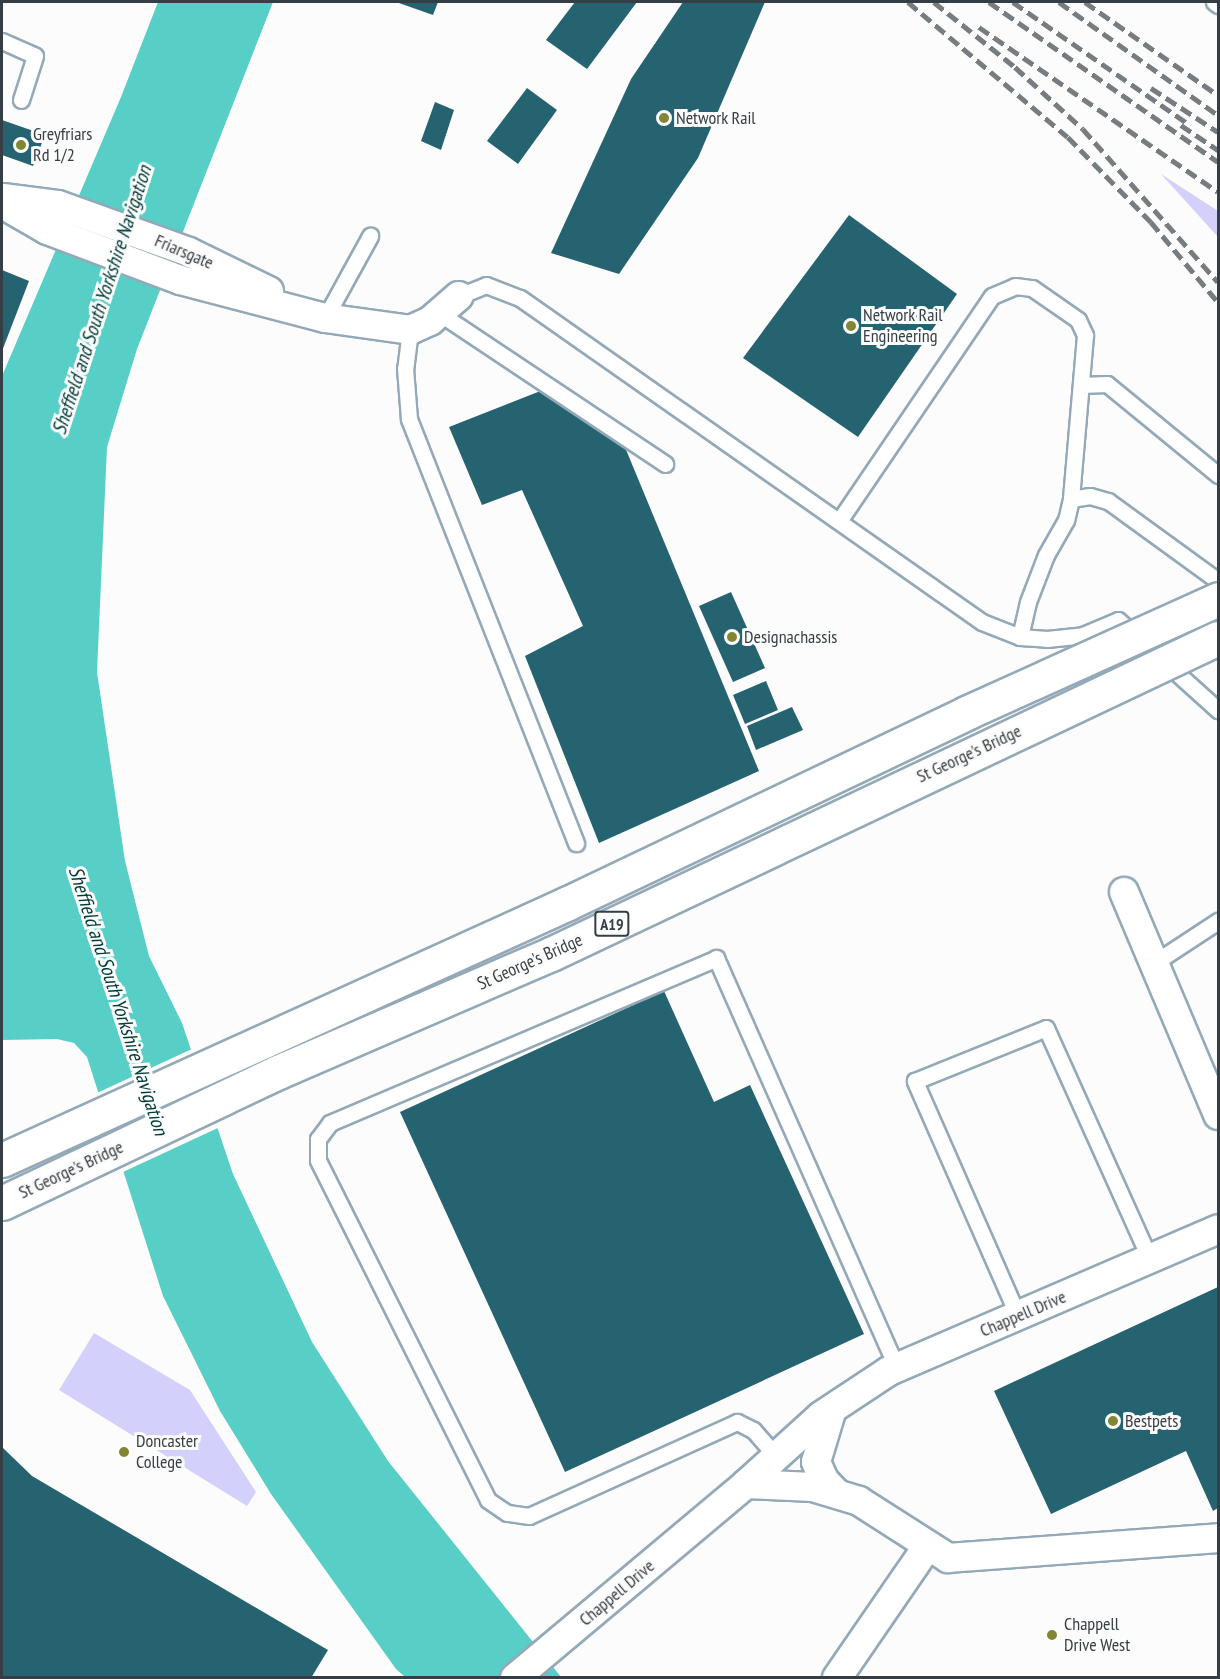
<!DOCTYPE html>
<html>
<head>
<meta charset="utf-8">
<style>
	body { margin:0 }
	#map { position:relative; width:1220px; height:1679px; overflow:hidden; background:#fcfcfc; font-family:"PT Sans Narrow",sans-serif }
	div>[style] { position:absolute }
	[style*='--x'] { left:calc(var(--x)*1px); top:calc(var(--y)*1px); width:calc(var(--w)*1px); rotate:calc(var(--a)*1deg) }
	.green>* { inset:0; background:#d3d0fc }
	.water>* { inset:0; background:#57cfc6 }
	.pier>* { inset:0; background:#fcfcfc }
	.building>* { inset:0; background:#266370 }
	.roads { filter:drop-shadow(2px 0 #94a9b7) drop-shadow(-2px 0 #94a9b7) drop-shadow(0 2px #94a9b7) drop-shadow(0 -2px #94a9b7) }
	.service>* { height:15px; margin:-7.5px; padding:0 7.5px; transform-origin:7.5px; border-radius:7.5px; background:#fff }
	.minor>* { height:28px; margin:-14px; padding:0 14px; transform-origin:14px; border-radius:14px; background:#fff }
	.rail>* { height:4.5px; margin-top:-2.25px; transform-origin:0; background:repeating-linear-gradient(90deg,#767c80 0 12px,transparent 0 18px) }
	.bridges { filter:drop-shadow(2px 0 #94a9b7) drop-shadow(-2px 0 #94a9b7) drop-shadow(0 2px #94a9b7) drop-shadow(0 -2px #94a9b7) }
	.trunk-bridge>* { height:33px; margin:-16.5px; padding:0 16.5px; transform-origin:16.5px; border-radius:16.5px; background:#fff }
	.dots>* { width:16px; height:16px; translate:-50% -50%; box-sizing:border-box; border:3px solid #fcfcfc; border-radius:50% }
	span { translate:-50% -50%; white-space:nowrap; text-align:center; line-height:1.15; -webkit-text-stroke:6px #fcfcfc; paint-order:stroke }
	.shield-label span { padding:2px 4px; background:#fcfcfc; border:2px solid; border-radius:4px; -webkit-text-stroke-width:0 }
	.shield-label { font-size:16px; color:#353e44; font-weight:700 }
	.poi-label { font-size:18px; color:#353e44 }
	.left { translate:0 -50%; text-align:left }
	.street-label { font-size:18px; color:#353e44 }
	.water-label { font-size:20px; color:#003b38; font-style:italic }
	.frame { position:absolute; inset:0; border:3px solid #353e44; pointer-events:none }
</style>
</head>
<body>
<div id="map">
	<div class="green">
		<i style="clip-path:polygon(1161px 174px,1218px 211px,1218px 237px)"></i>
		<i style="clip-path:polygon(94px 1333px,190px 1390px,256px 1492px,247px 1506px,59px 1390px)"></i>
	</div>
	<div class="water">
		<i style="clip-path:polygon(158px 2px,273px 2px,137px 349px,107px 447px,97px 672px,125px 861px,149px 956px,182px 1023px,233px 1174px,312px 1342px,388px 1461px,561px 1677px,405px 1677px,396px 1669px,271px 1494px,220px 1411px,163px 1296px,87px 1057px,74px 1043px,57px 1039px,2px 1040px,2px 376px,121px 97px)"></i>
	</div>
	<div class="pier">
		<i style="clip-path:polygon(194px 1048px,220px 1127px,123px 1172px,97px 1093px)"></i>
	</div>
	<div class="building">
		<i style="clip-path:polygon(396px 2px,438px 2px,433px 15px)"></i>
		<i style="clip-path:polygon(575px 2px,637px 2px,587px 69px,546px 40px)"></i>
		<i style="clip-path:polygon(683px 2px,765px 2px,698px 158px,619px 274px,551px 253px,631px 79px)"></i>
		<i style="clip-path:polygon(527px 88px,557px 110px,518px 164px,487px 141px)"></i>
		<i style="clip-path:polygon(435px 102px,454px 110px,441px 150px,421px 141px)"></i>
		<i style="clip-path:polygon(2px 120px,45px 135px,33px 166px,2px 155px)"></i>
		<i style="clip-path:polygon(849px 215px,957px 294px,858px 437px,743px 358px)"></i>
		<i style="clip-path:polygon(2px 270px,29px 281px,2px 351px)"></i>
		<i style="clip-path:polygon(543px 390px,622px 440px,759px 771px,599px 843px,525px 656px,583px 626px,522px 490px,482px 505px,449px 427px)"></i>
		<i style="clip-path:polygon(731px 592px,765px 668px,733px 682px,699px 606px)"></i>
		<i style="clip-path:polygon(766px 681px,778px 710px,745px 724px,733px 695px)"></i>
		<i style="clip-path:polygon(792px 707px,803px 730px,756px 750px,747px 726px)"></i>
		<i style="clip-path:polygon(664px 991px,714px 1102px,750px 1085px,864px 1334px,565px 1472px,400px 1112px)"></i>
		<i style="clip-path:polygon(1218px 1287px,1218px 1508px,1213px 1511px,1186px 1451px,1051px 1514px,994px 1391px)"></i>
		<i style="clip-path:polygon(2px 1447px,32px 1476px,328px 1650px,311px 1678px,2px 1678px)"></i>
	</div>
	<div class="roads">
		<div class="service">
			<i style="--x:1214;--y:2;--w:5;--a:37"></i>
			<i style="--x:2;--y:41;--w:36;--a:24"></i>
			<i style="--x:35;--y:56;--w:46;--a:107.7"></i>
			<i style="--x:459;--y:296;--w:29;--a:-22"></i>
			<i style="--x:486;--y:285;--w:36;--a:21"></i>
			<i style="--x:520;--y:298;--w:564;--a:35.04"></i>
			<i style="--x:982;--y:622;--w:41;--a:21.5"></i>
			<i style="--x:1020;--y:637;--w:27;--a:4"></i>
			<i style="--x:1047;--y:639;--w:36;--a:-6"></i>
			<i style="--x:1083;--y:635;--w:38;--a:-23"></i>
			<i style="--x:1118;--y:620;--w:135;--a:42"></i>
			<i style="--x:439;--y:313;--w:272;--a:33.7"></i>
			<i style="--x:325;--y:318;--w:94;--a:-61.2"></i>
			<i style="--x:410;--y:330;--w:38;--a:97"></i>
			<i style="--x:405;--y:368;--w:51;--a:85.5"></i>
			<i style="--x:409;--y:419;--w:456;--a:68.5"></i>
			<i style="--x:1081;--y:385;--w:26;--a:-2"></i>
			<i style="--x:1107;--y:384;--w:144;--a:39.3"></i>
			<i style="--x:1071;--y:499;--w:19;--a:-9"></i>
			<i style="--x:1090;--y:496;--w:19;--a:16"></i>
			<i style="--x:1108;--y:501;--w:131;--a:36"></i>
			<i style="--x:839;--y:521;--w:272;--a:-55.8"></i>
			<i style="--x:992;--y:296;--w:25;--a:-23"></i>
			<i style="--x:1015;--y:286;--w:17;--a:7"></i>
			<i style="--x:1032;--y:288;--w:56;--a:34.8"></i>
			<i style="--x:1078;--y:320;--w:17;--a:65"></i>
			<i style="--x:1085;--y:335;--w:165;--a:94.9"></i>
			<i style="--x:1071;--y:499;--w:22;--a:103"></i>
			<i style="--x:1066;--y:520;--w:40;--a:119.7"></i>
			<i style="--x:1046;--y:555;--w:50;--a:111"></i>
			<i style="--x:1028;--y:602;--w:36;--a:103"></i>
			<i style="--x:1154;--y:963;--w:77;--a:-33.3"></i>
			<i style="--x:1018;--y:1316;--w:257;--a:-113.7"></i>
			<i style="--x:915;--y:1081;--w:141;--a:-22"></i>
			<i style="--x:1046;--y:1028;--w:253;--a:65.8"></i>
			<i style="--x:775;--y:1455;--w:33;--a:-131"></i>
			<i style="--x:753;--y:1430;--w:18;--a:-153"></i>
			<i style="--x:737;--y:1422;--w:228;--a:155.7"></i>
			<i style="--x:529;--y:1516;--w:22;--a:-172"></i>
			<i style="--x:507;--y:1513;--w:23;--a:-146"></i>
			<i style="--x:488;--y:1500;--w:380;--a:-116.6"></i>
			<i style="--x:318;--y:1160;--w:21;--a:-90"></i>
			<i style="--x:318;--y:1139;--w:20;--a:-53"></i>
			<i style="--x:330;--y:1123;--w:420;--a:-23.1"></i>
			<i style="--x:716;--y:958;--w:448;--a:66.2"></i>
		</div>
		<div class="minor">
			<i style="--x:3;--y:198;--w:55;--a:7.3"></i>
			<i style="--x:58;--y:205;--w:139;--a:19.7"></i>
			<i style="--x:189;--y:252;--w:89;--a:26"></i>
			<i style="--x:2;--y:204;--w:52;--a:30"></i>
			<i style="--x:47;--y:230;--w:142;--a:20.6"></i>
			<i style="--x:180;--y:280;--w:150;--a:14.7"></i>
			<i style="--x:325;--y:318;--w:86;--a:8"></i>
			<i style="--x:410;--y:330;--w:22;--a:-24"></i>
			<i style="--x:430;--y:321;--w:38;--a:-41"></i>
			<i style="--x:1124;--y:892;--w:242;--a:67.1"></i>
			<i style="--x:832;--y:1409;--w:55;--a:106.8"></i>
			<i style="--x:816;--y:1462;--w:20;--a:66"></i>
			<i style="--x:824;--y:1480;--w:19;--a:47"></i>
			<i style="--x:746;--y:1484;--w:67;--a:2.6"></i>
			<i style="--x:813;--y:1487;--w:48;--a:16.9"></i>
			<i style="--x:859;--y:1501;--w:106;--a:32.6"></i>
			<i style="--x:948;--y:1558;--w:271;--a:-4.2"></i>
			<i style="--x:515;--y:1678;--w:302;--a:-40"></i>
			<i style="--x:746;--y:1484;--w:101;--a:-42.2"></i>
			<i style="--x:821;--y:1416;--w:82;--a:-33.5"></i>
			<i style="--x:889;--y:1371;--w:358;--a:-23.3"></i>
			<i style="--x:837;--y:1678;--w:159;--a:-55.5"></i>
		</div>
	</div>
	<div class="rail">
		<i style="--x:908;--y:2;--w:209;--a:40.2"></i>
		<i style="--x:1068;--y:137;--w:119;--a:45.7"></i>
		<i style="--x:1151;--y:222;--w:104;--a:50.1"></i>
		<i style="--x:934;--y:2;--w:104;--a:38.7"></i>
		<i style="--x:1015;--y:67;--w:92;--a:42.4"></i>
		<i style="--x:1083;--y:129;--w:204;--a:48.6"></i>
		<i style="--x:989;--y:2;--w:279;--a:34.9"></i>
		<i style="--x:1013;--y:2;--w:216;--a:34.8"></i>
		<i style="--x:1059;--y:2;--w:195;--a:35.4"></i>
		<i style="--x:1085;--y:2;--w:162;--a:35"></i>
		<i style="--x:979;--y:27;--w:290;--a:34.6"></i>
		<i style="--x:1151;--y:88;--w:80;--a:33.3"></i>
		<i style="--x:1181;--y:125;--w:45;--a:34"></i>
	</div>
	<div class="bridges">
		<div class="trunk-bridge">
			<i style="--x:2;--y:1160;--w:622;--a:-24.42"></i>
			<i style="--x:568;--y:903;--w:441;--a:-25.5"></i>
			<i style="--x:966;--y:713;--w:277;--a:-24.3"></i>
			<i style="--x:2;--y:1203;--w:306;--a:-25.4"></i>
			<i style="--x:278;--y:1072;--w:297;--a:-23.4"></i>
			<i style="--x:551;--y:954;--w:738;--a:-25.35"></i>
		</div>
	</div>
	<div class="dots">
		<i style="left:664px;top:118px;background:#808632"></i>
		<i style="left:21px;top:145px;background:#808632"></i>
		<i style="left:851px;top:326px;background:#808632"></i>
		<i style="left:732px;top:637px;background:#808632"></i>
		<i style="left:1113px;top:1421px;background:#808632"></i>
		<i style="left:124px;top:1452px;background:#808632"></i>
		<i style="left:1052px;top:1635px;background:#808632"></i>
	</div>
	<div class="shield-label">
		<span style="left:612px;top:924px">A19</span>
	</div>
	<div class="poi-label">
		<span class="left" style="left:676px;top:118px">Network Rail</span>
		<span class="left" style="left:33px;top:145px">Greyfriars<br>Rd 1/2</span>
		<span class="left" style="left:863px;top:326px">Network Rail<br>Engineering</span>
		<span class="left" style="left:744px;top:637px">Designachassis</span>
		<span class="left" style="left:1125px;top:1421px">Bestpets</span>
		<span class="left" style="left:136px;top:1452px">Doncaster<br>College</span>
		<span class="left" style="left:1064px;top:1635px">Chappell<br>Drive West</span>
	</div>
	<div class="street-label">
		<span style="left:184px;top:252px;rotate:23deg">Friarsgate</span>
		<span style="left:969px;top:754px;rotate:-25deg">St George's Bridge</span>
		<span style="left:530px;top:962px;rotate:-24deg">St George's Bridge</span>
		<span style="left:71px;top:1170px;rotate:-25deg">St George's Bridge</span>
		<span style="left:1023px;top:1314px;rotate:-23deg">Chappell Drive</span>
		<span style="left:617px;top:1593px;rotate:-40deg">Chappell Drive</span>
	</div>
	<div class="water-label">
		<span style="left:102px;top:300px;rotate:-72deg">Sheffield and South Yorkshire Navigation</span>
		<span style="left:118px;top:1001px;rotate:72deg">Sheffield and South Yorkshire Navigation</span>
	</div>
	<div class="frame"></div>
</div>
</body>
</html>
